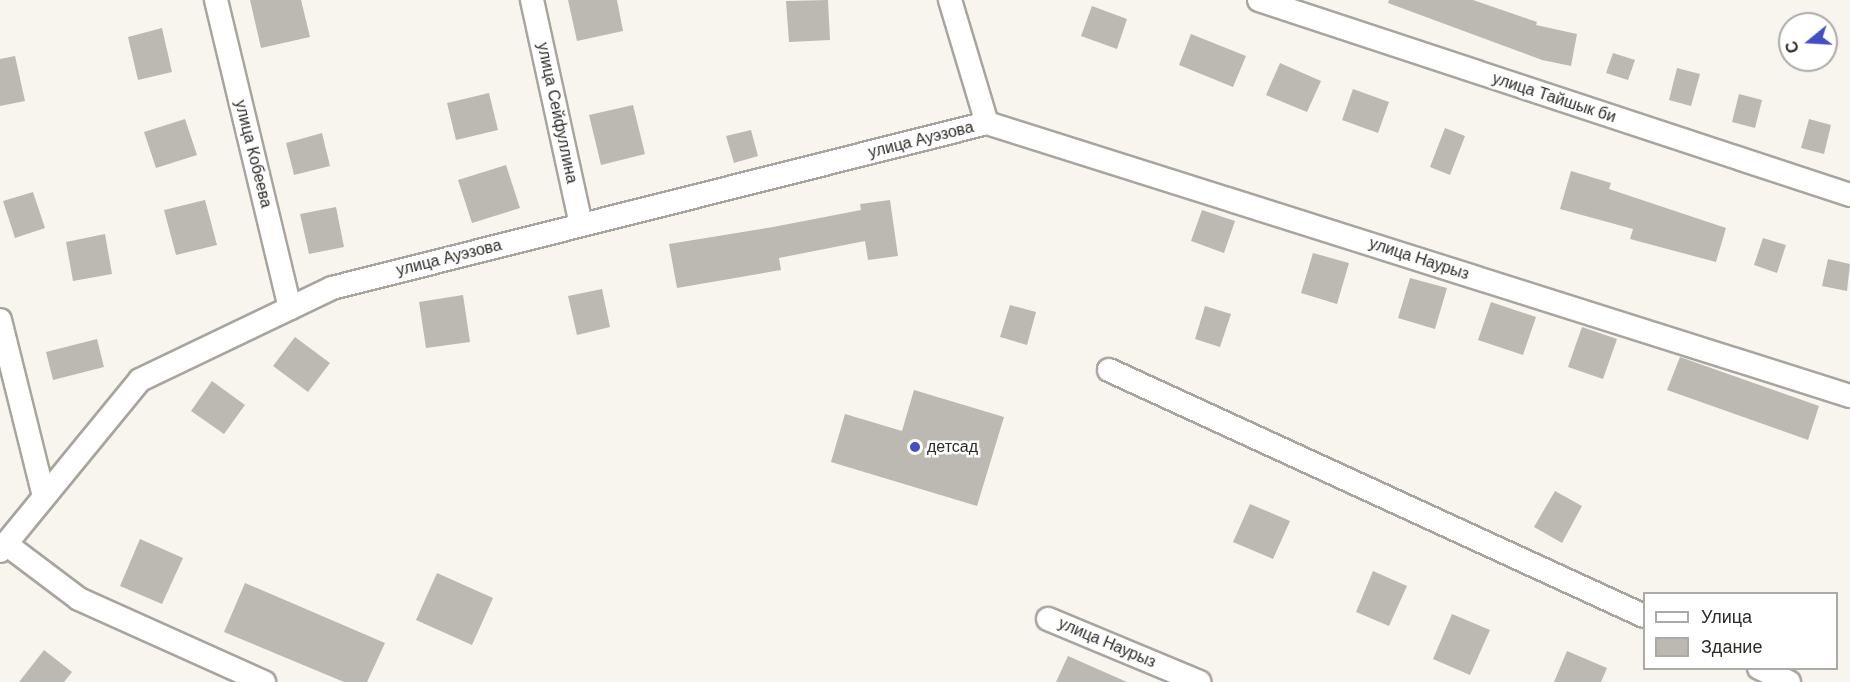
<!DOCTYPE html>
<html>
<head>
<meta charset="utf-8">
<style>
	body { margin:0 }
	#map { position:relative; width:1850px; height:682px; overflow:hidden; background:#f8f5ef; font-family:"DM Sans",sans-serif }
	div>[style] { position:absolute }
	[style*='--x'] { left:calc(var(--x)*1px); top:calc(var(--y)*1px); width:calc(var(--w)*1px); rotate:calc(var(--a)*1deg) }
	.building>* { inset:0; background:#bcb9b3 }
	.roads { filter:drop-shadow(2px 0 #a8a59f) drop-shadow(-2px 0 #a8a59f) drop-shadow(0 2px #a8a59f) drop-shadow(0 -2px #a8a59f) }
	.street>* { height:22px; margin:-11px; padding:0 11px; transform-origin:11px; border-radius:11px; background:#fff }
	.dots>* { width:16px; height:16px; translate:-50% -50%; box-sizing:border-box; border:3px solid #fff; border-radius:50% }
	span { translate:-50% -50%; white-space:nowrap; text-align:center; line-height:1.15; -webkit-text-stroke:5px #fff; paint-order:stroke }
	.street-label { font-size:16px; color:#2c2b28 }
	.poi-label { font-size:16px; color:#2c2b28 }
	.left { translate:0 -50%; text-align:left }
	.legend { position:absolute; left:1643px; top:592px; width:195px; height:78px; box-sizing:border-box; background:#fff; border:2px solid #abaaa9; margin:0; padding:8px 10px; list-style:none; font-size:18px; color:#2c2b28 }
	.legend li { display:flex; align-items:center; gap:12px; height:30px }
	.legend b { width:30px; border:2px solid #abaaa9 }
	.north { position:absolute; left:1778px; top:12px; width:60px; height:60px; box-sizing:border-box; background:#fff; border:2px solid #abaaa9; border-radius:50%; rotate:252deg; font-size:16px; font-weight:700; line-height:24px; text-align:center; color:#2c2b28 }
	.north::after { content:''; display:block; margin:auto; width:21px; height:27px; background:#444ec3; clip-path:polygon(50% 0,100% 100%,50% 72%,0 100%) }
</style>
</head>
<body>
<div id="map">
	<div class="building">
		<i style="clip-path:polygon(250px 0,301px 0,310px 37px,261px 48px)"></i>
		<i style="clip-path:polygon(568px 0,617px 0,623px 31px,577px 41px)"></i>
		<i style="clip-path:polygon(828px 0,830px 40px,789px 42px,786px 1px)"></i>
		<i style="clip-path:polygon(1389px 0,1473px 0,1537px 22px,1536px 25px,1577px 34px,1571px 66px,1542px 60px,1388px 3px)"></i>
		<i style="clip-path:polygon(1092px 6px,1127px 19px,1117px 49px,1081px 36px)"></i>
		<i style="clip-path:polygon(162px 28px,172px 72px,138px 80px,128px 37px)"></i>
		<i style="clip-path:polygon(1191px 34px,1246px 56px,1233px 87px,1179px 65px)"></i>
		<i style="clip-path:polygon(1613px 53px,1635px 60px,1628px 80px,1606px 73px)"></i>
		<i style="clip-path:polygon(15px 56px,25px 101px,0 106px,0 59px)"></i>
		<i style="clip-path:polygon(1280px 63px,1321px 81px,1307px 112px,1266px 95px)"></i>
		<i style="clip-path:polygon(1677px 68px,1700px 74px,1691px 106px,1669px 100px)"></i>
		<i style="clip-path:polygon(1353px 89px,1389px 102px,1378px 133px,1342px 120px)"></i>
		<i style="clip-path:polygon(489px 93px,498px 130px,456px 140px,447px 103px)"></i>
		<i style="clip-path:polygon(1739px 94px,1762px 100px,1755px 128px,1732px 122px)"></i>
		<i style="clip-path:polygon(633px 105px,645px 154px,601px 165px,589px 115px)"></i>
		<i style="clip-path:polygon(185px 119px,197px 155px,156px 168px,144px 132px)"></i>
		<i style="clip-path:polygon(1809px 119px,1831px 125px,1824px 154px,1801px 148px)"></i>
		<i style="clip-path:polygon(1445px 128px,1465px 136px,1450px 175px,1430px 167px)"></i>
		<i style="clip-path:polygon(751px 130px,758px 156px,734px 163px,726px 136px)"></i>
		<i style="clip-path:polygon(322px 133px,330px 166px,294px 175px,286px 143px)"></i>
		<i style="clip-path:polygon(506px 165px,520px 208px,472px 223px,458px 180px)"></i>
		<i style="clip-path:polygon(1571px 171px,1611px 183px,1609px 189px,1726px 228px,1716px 262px,1630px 239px,1633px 229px,1560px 209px)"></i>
		<i style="clip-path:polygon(33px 192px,45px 228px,15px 238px,3px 201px)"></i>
		<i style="clip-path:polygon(205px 200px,217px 245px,176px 255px,164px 210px)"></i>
		<i style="clip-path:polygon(890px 200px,898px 256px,868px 260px,865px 241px,779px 258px,781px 270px,677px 288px,669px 244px,773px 227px,861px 210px,860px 204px)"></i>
		<i style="clip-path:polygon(336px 207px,344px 247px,309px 254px,300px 214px)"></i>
		<i style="clip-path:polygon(1202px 210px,1235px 221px,1224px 253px,1191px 241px)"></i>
		<i style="clip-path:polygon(105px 234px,112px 274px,73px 281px,66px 242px)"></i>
		<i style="clip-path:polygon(1763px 238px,1786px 245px,1777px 273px,1754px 265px)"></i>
		<i style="clip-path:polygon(1313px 253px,1349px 263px,1337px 304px,1301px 293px)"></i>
		<i style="clip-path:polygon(1828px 259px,1850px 264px,1847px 291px,1822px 286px)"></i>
		<i style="clip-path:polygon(1410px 278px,1447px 288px,1435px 329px,1398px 318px)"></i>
		<i style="clip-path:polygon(602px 289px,610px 327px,577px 335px,568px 296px)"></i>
		<i style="clip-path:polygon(463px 295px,470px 342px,426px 348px,419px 302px)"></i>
		<i style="clip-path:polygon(1491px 302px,1536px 317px,1523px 355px,1478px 340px)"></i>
		<i style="clip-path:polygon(1010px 305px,1036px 312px,1027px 345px,1000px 337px)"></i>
		<i style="clip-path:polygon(1205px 306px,1231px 314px,1220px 347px,1195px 339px)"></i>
		<i style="clip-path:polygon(1582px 327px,1617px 339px,1603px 379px,1568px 367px)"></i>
		<i style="clip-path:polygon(295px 337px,330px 363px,308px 392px,273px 366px)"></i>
		<i style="clip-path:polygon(97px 339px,104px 367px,53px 380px,46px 352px)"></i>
		<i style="clip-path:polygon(1680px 357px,1819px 406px,1808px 440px,1667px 390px)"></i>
		<i style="clip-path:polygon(212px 381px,245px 405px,224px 434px,191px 411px)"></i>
		<i style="clip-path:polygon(914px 390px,1004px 417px,977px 506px,831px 462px,845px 414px,902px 431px)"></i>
		<i style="clip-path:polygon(1555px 491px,1582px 506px,1562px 543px,1534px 527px)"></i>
		<i style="clip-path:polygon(1250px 504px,1290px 521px,1273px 559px,1233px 542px)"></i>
		<i style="clip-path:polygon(140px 539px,183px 558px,162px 604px,120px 586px)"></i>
		<i style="clip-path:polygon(1373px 571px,1407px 586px,1389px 626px,1356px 612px)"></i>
		<i style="clip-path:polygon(437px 573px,493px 598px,472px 645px,416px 620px)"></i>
		<i style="clip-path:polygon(245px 583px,385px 643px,367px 682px,344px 682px,224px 632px)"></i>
		<i style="clip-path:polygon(1452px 614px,1490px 630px,1470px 675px,1433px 659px)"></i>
		<i style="clip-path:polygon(44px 650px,72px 672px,64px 682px,19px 682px)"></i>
		<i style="clip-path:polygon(1567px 651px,1607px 668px,1601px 682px,1554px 682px)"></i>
		<i style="clip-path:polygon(1068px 656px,1127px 682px,1056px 682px)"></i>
	</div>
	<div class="roads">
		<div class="street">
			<i style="--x:216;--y:0;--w:317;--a:76.5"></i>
			<i style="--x:532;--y:0;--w:230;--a:77.7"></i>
			<i style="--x:950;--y:0;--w:128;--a:73.3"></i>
			<i style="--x:1259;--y:0;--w:622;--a:18.26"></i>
			<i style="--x:987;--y:123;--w:905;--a:17.55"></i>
			<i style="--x:0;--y:320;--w:182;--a:76"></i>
			<i style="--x:1109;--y:370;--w:589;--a:24.69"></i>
			<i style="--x:6;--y:544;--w:91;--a:37"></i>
			<i style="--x:79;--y:599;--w:203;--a:24.2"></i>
			<i style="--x:0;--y:551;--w:221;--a:-50.7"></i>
			<i style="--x:140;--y:380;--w:213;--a:-25.6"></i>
			<i style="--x:332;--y:288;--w:675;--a:-14.14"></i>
			<i style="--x:1048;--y:619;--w:164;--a:22.6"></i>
			<i style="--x:1759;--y:668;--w:33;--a:25"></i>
		</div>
	</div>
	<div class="dots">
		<i style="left:915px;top:447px;background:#444ec3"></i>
	</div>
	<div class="street-label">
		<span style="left:1554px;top:98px;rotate:18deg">улица Тайшык би</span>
		<span style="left:557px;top:113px;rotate:78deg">улица Сейфуллина</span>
		<span style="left:921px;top:140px;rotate:-14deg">улица Ауэзова</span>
		<span style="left:253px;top:154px;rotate:76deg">улица Кобеева</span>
		<span style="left:449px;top:258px;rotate:-14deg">улица Ауэзова</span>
		<span style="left:1419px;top:259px;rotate:18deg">улица Наурыз</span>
		<span style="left:1107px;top:643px;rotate:23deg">улица Наурыз</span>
	</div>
	<div class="poi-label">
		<span class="left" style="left:927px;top:447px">детсад</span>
	</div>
	<ul class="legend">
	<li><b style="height:8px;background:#fff"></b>Улица</li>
	<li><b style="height:16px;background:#bcb9b3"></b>Здание</li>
	</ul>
	<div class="north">С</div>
</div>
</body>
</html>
